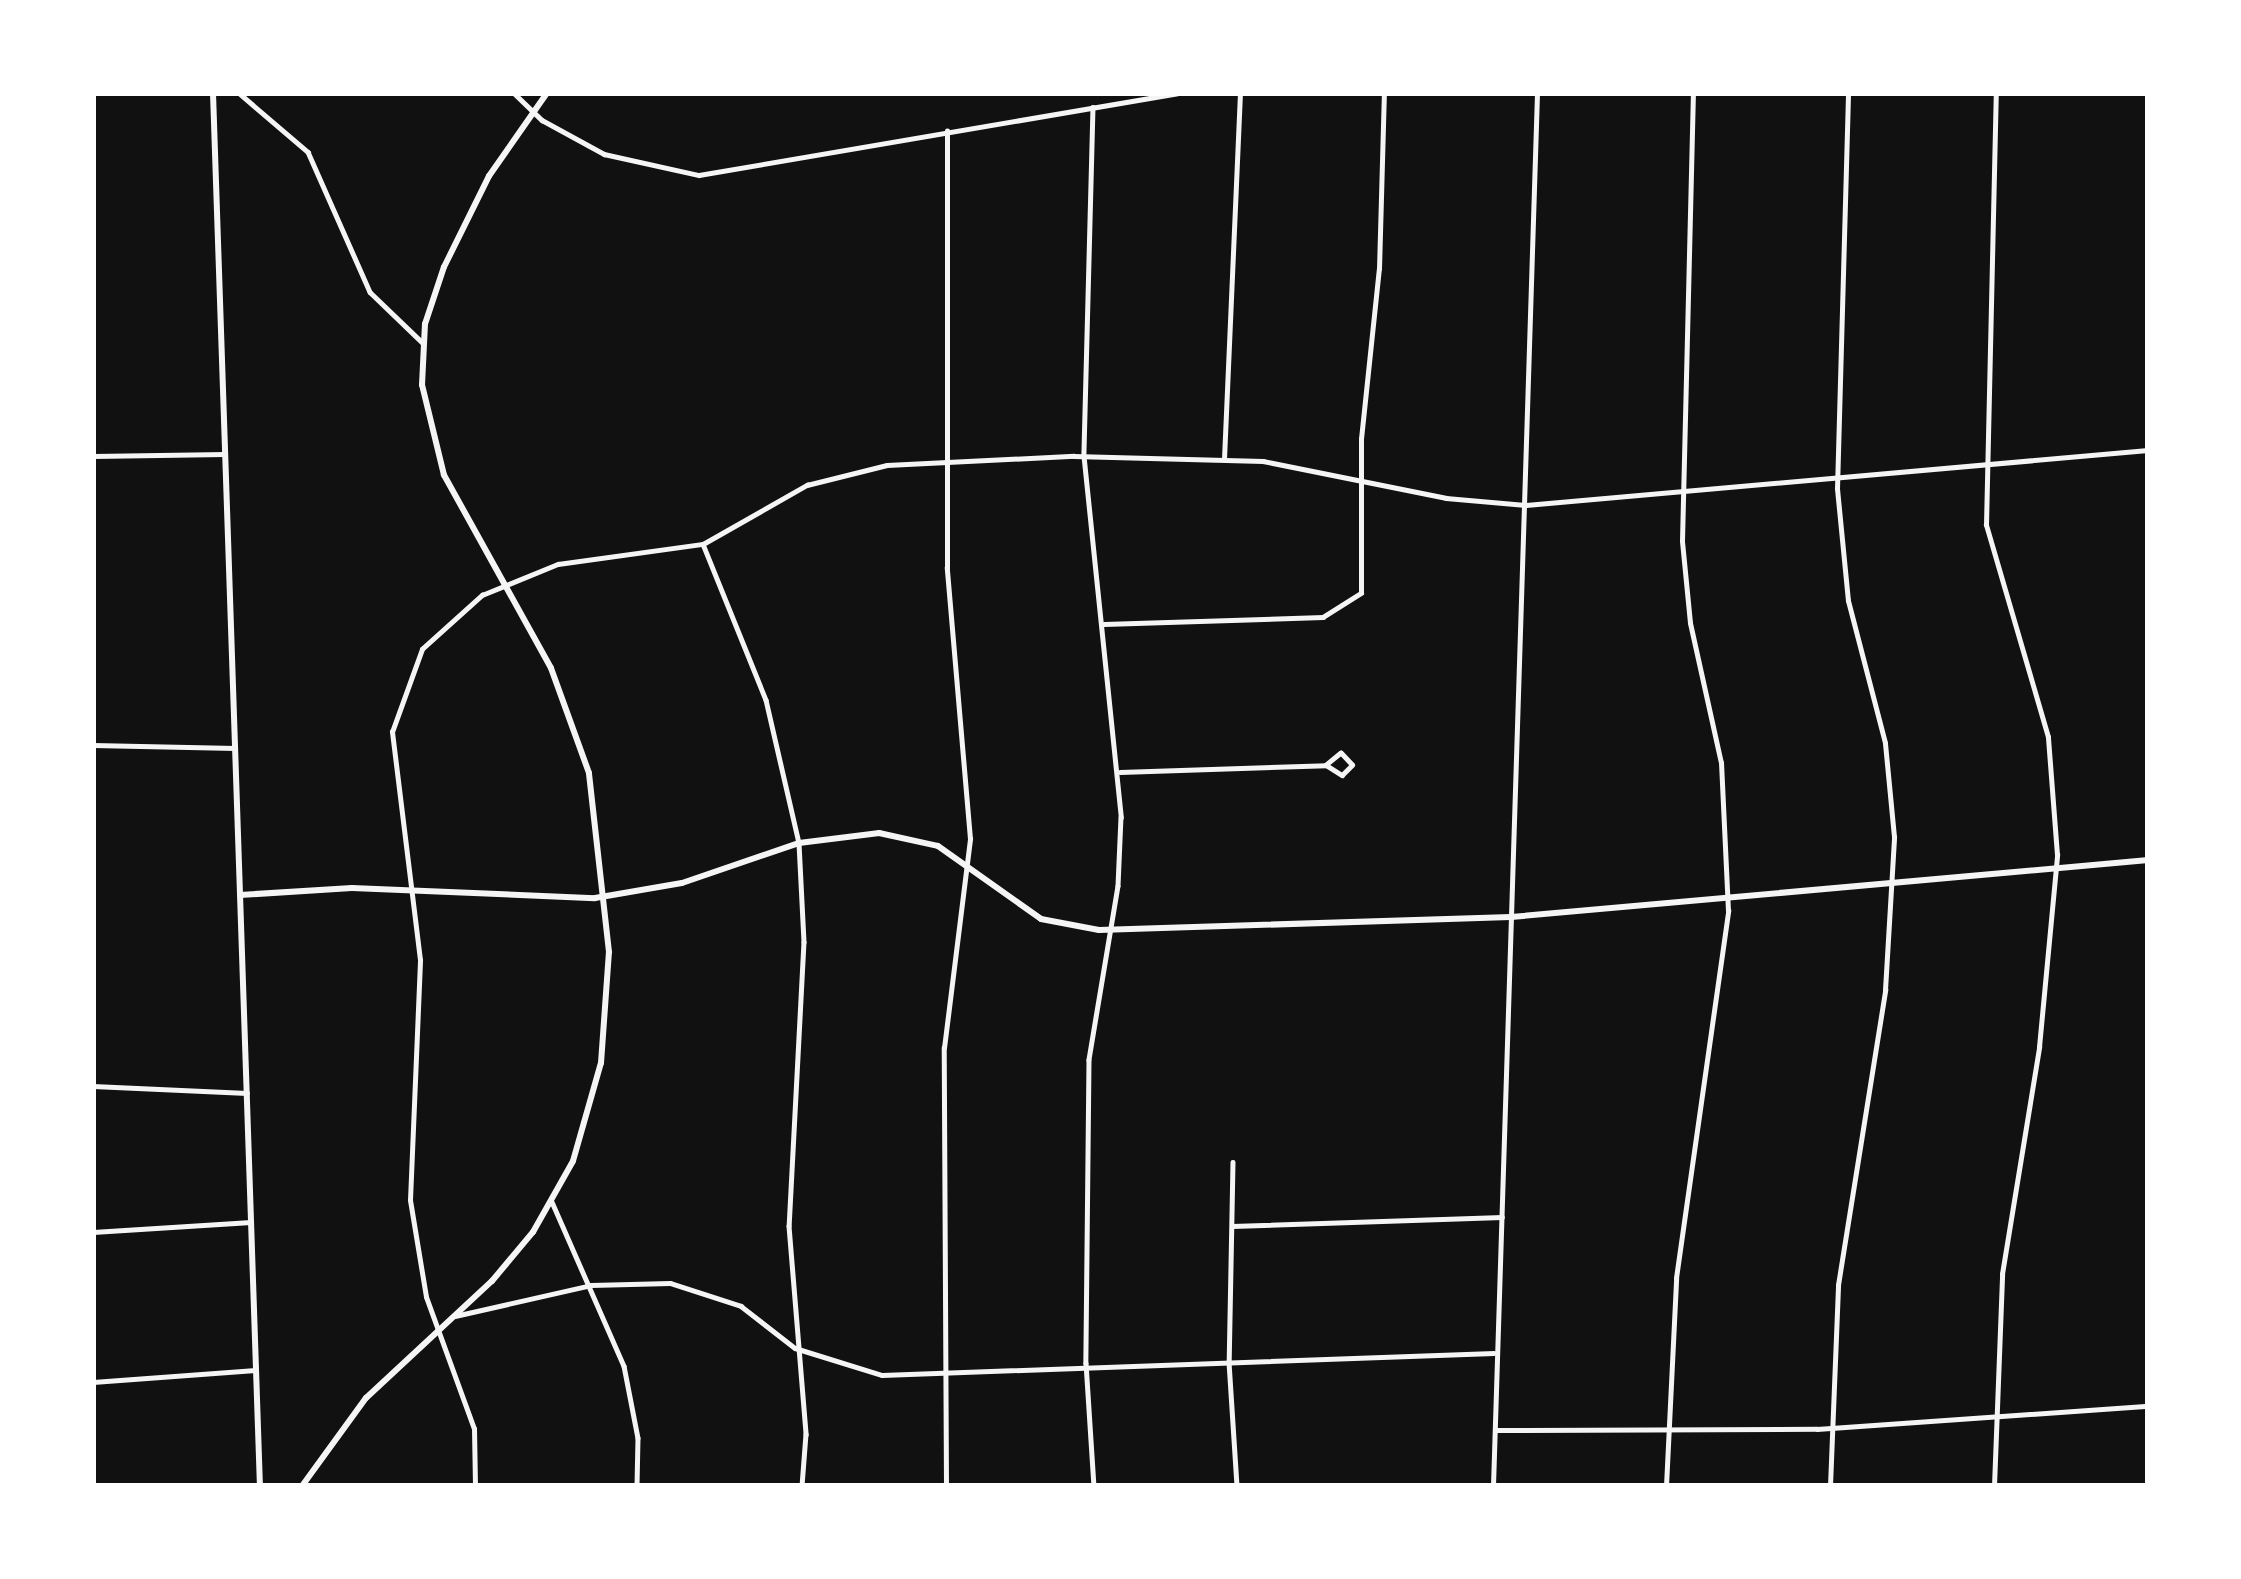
<!DOCTYPE html>
<html>
<head>
<meta charset="utf-8">
<style>
	body { margin:0 }
	#map { position:relative; width:2241px; height:1579px; overflow:hidden; background:#111; font-family:Mulish,sans-serif }
	div>[style] { position:absolute }
	[style*='--x'] { left:calc(var(--x)*1px); top:calc(var(--y)*1px); width:calc(var(--w)*1px); rotate:calc(var(--a)*1deg) }
	.minor>* { height:4.5px; margin:-2.25px; padding:0 2.25px; transform-origin:2.25px; border-radius:2.25px; background:#f5f5f5 }
	.tertiary>* { height:6px; margin:-3px; padding:0 3px; transform-origin:3px; border-radius:3px; background:#f5f5f5 }
	span { translate:-50% -50%; white-space:nowrap; text-align:center; line-height:1.15; -webkit-text-stroke:10px #fff; paint-order:stroke }
	.frame { position:absolute; inset:0; border:96px solid #fff; pointer-events:none }
</style>
</head>
<body>
<div id="map">
	<div class="minor">
		<i style="--x:239;--y:93;--w:91;--a:40.5"></i>
		<i style="--x:308;--y:152;--w:153;--a:66.1"></i>
		<i style="--x:370;--y:292;--w:74;--a:43.9"></i>
		<i style="--x:514;--y:93;--w:39;--a:44"></i>
		<i style="--x:542;--y:120;--w:71;--a:28.7"></i>
		<i style="--x:604;--y:154;--w:97;--a:12.5"></i>
		<i style="--x:699;--y:175;--w:485;--a:-9.7"></i>
		<i style="--x:1093;--y:107;--w:349;--a:91.5"></i>
		<i style="--x:1084;--y:456;--w:363;--a:84.1"></i>
		<i style="--x:1121;--y:817;--w:69;--a:92.5"></i>
		<i style="--x:1118;--y:886;--w:176;--a:99.5"></i>
		<i style="--x:1089;--y:1060;--w:303;--a:90.6"></i>
		<i style="--x:1086;--y:1363;--w:123;--a:86.3"></i>
		<i style="--x:93;--y:456;--w:132;--a:-0.9"></i>
		<i style="--x:1224;--y:459;--w:366;--a:-87.5"></i>
		<i style="--x:703;--y:544;--w:168;--a:68"></i>
		<i style="--x:766;--y:700;--w:147;--a:77"></i>
		<i style="--x:799;--y:843;--w:99;--a:87.1"></i>
		<i style="--x:804;--y:942;--w:284;--a:93"></i>
		<i style="--x:789;--y:1226;--w:209;--a:85.3"></i>
		<i style="--x:806;--y:1434;--w:52;--a:94.4"></i>
		<i style="--x:1104;--y:624;--w:219;--a:-1.8"></i>
		<i style="--x:1323;--y:617;--w:45;--a:-32.3"></i>
		<i style="--x:1361;--y:593;--w:154;--a:-90"></i>
		<i style="--x:1361;--y:439;--w:171;--a:-84"></i>
		<i style="--x:1379;--y:269;--w:176;--a:-88.4"></i>
		<i style="--x:93;--y:745;--w:142;--a:1.2"></i>
		<i style="--x:1120;--y:772;--w:206;--a:-1.9"></i>
		<i style="--x:1326;--y:765;--w:19;--a:32"></i>
		<i style="--x:1342;--y:775;--w:14;--a:-45"></i>
		<i style="--x:1352;--y:765;--w:16;--a:-133"></i>
		<i style="--x:1341;--y:753;--w:19;--a:141"></i>
		<i style="--x:93;--y:1086;--w:154;--a:2.6"></i>
		<i style="--x:1233;--y:1162;--w:200;--a:91.1"></i>
		<i style="--x:1229;--y:1362;--w:124;--a:86.3"></i>
		<i style="--x:552;--y:1202;--w:179;--a:66.3"></i>
		<i style="--x:624;--y:1366;--w:73;--a:79"></i>
		<i style="--x:638;--y:1438;--w:48;--a:91.2"></i>
		<i style="--x:1232;--y:1226;--w:270;--a:-1.9"></i>
		<i style="--x:93;--y:1232;--w:158;--a:-3.6"></i>
		<i style="--x:455;--y:1316;--w:139;--a:-12.8"></i>
		<i style="--x:591;--y:1285;--w:79;--a:-1.5"></i>
		<i style="--x:670;--y:1283;--w:75;--a:17.9"></i>
		<i style="--x:741;--y:1306;--w:68;--a:37.9"></i>
		<i style="--x:795;--y:1348;--w:91;--a:17.2"></i>
		<i style="--x:882;--y:1375;--w:612;--a:-2.06"></i>
		<i style="--x:93;--y:1382;--w:163;--a:-4.2"></i>
		<i style="--x:1495;--y:1430;--w:322;--a:-0.2"></i>
		<i style="--x:1817;--y:1429;--w:332;--a:-4"></i>
		<i style="--x:475;--y:1486;--w:57;--a:-91"></i>
		<i style="--x:474;--y:1429;--w:140;--a:-110"></i>
		<i style="--x:426;--y:1297;--w:98;--a:-99.4"></i>
		<i style="--x:410;--y:1200;--w:240;--a:-87.6"></i>
		<i style="--x:420;--y:960;--w:230;--a:-97"></i>
		<i style="--x:392;--y:732;--w:88;--a:-70.1"></i>
		<i style="--x:422;--y:649;--w:81;--a:-42"></i>
		<i style="--x:482;--y:595;--w:82;--a:-22.2"></i>
		<i style="--x:558;--y:564;--w:146;--a:-7.9"></i>
		<i style="--x:703;--y:544;--w:120;--a:-29.6"></i>
		<i style="--x:807;--y:485;--w:82;--a:-14"></i>
		<i style="--x:887;--y:465;--w:187;--a:-2.8"></i>
		<i style="--x:1074;--y:456;--w:189;--a:1.5"></i>
		<i style="--x:1263;--y:461;--w:187;--a:11.4"></i>
		<i style="--x:1446;--y:498;--w:80;--a:5"></i>
		<i style="--x:1526;--y:505;--w:624;--a:-5.05"></i>
		<i style="--x:946;--y:1486;--w:438;--a:-90.3"></i>
		<i style="--x:944;--y:1048;--w:211;--a:-82.9"></i>
		<i style="--x:970;--y:839;--w:272;--a:-94.9"></i>
		<i style="--x:947;--y:568;--w:437;--a:-90"></i>
		<i style="--x:1493;--y:1486;--w:1394;--a:-88.19"></i>
		<i style="--x:1666;--y:1486;--w:208;--a:-87.2"></i>
		<i style="--x:1676;--y:1278;--w:371;--a:-81.9"></i>
		<i style="--x:1728;--y:911;--w:148;--a:-92.7"></i>
		<i style="--x:1721;--y:763;--w:143;--a:-102.5"></i>
		<i style="--x:1690;--y:623;--w:82;--a:-95.6"></i>
		<i style="--x:1682;--y:541;--w:448;--a:-88.6"></i>
		<i style="--x:1830;--y:1486;--w:201;--a:-87.7"></i>
		<i style="--x:1838;--y:1285;--w:299;--a:-80.9"></i>
		<i style="--x:1885;--y:990;--w:153;--a:-86.6"></i>
		<i style="--x:1894;--y:837;--w:94;--a:-95.5"></i>
		<i style="--x:1885;--y:743;--w:147;--a:-104.6"></i>
		<i style="--x:1848;--y:601;--w:113;--a:-95.6"></i>
		<i style="--x:1837;--y:489;--w:396;--a:-88.4"></i>
		<i style="--x:1994;--y:1486;--w:212;--a:-87.8"></i>
		<i style="--x:2002;--y:1274;--w:230;--a:-80.7"></i>
		<i style="--x:2039;--y:1047;--w:193;--a:-84.6"></i>
		<i style="--x:2057;--y:855;--w:118;--a:-94.4"></i>
		<i style="--x:2048;--y:737;--w:221;--a:-106.3"></i>
		<i style="--x:1986;--y:525;--w:432;--a:-88.7"></i>
	</div>
	<div class="tertiary">
		<i style="--x:213;--y:93;--w:1394;--a:88.07"></i>
		<i style="--x:240;--y:895;--w:112;--a:-3.6"></i>
		<i style="--x:352;--y:888;--w:243;--a:2.4"></i>
		<i style="--x:595;--y:898;--w:88;--a:-9.8"></i>
		<i style="--x:682;--y:883;--w:124;--a:-18.9"></i>
		<i style="--x:799;--y:843;--w:81;--a:-7.1"></i>
		<i style="--x:879;--y:833;--w:60;--a:12.4"></i>
		<i style="--x:938;--y:846;--w:126;--a:35.3"></i>
		<i style="--x:1041;--y:919;--w:59;--a:10.7"></i>
		<i style="--x:1099;--y:930;--w:412;--a:-1.8"></i>
		<i style="--x:1511;--y:917;--w:640;--a:-5.11"></i>
		<i style="--x:302;--y:1486;--w:109;--a:-54"></i>
		<i style="--x:366;--y:1398;--w:172;--a:-42.9"></i>
		<i style="--x:492;--y:1281;--w:64;--a:-50.1"></i>
		<i style="--x:533;--y:1232;--w:81;--a:-60.6"></i>
		<i style="--x:573;--y:1161;--w:102;--a:-74.1"></i>
		<i style="--x:601;--y:1063;--w:111;--a:-85.9"></i>
		<i style="--x:609;--y:952;--w:180;--a:-96.4"></i>
		<i style="--x:589;--y:773;--w:112;--a:-109.9"></i>
		<i style="--x:551;--y:668;--w:221;--a:-119"></i>
		<i style="--x:444;--y:475;--w:93;--a:-103.7"></i>
		<i style="--x:422;--y:385;--w:61;--a:-87.2"></i>
		<i style="--x:425;--y:324;--w:60;--a:-71.6"></i>
		<i style="--x:444;--y:267;--w:102;--a:-63.7"></i>
		<i style="--x:489;--y:176;--w:101;--a:-55.1"></i>
	</div>
	<div class="frame"></div>
</div>
</body>
</html>
